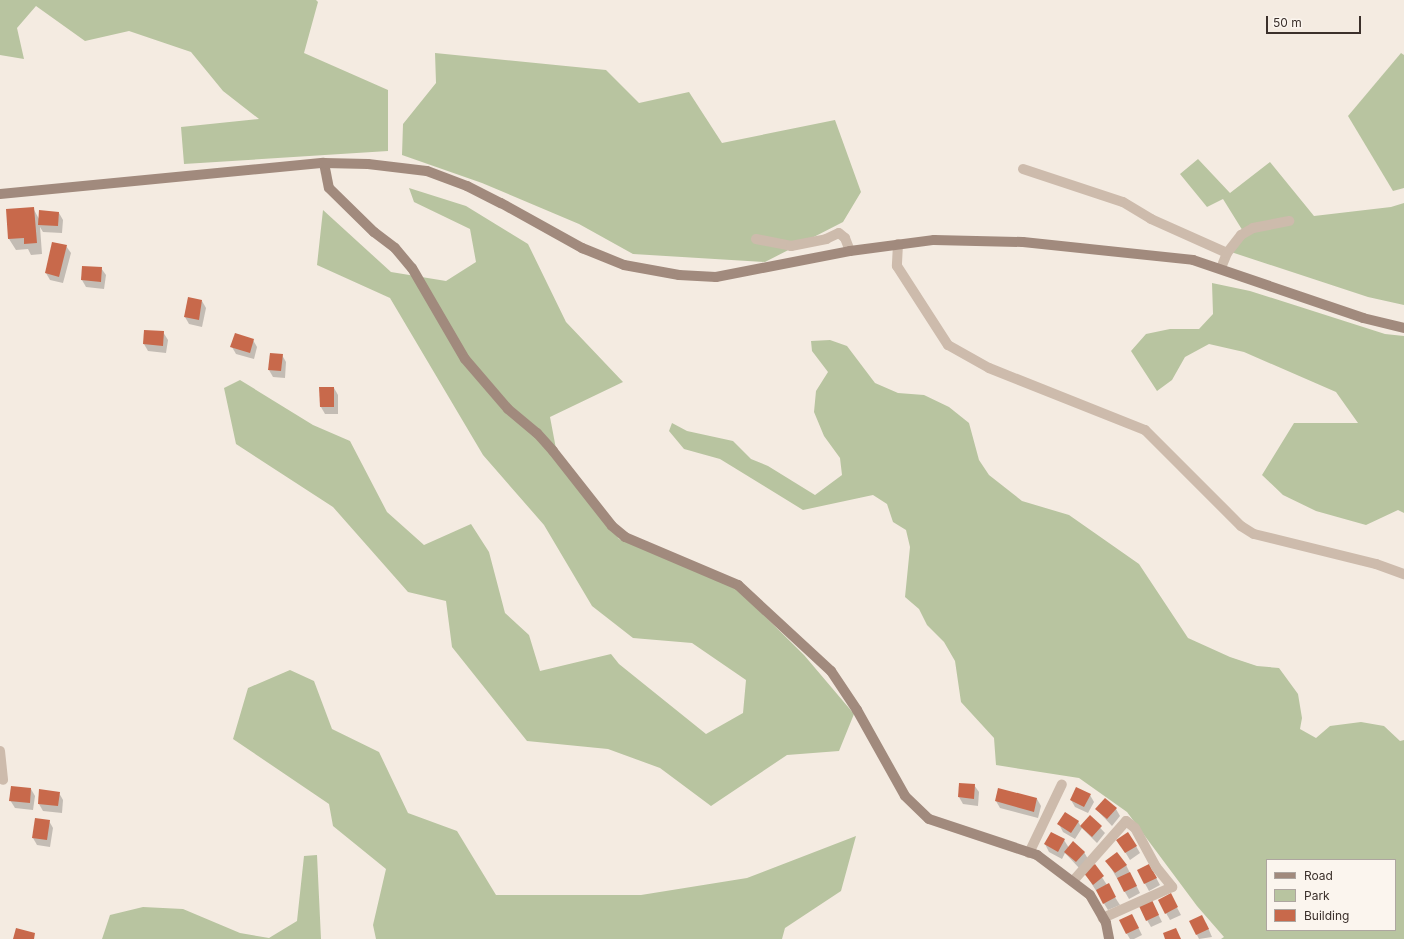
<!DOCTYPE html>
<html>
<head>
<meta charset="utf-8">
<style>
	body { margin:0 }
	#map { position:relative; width:1404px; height:939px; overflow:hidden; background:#f4ebe1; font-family:Inter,sans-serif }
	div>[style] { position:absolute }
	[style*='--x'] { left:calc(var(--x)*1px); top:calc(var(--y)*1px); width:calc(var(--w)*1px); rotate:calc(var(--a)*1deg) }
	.green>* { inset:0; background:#b8c4a0 }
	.shadow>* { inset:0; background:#0003 }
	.building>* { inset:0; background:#c8694b }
	.street>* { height:10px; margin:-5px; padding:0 5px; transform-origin:5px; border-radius:5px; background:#cdbbac }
	.secondary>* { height:10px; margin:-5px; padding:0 5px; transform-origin:5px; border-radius:5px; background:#a18a7d }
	span { translate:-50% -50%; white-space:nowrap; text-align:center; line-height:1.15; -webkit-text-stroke:3.5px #fbf5ee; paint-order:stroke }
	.legend { position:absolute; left:1266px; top:859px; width:130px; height:72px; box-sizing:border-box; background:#fbf5ee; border:1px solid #aea6a0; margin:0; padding:5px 7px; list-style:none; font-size:12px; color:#3b302b }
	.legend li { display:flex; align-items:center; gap:8px; height:20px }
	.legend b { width:20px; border:1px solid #aea6a0 }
	.scale { position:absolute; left:1266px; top:16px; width:95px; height:18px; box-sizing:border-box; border:2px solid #3b302b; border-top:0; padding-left:5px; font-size:12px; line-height:14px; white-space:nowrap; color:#3b302b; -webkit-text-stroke:3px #fbf5ee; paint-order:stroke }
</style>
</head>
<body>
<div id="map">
	<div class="green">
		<i style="clip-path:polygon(0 0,316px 0,318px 2px,304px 53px,388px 90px,388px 151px,184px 164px,181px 127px,259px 119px,223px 91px,191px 52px,129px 31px,85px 41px,36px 6px,17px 28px,24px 59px,0 55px)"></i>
		<i style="clip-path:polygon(435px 53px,606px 70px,639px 103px,689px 92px,722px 143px,835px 120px,861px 192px,843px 222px,765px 262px,633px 254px,579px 224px,482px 183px,402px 155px,403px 124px,436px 83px)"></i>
		<i style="clip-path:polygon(1401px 53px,1404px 55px,1404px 188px,1393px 191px,1348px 116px)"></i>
		<i style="clip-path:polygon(1198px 159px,1230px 193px,1270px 162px,1314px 216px,1391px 207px,1404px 203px,1404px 305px,1368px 297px,1231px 252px,1246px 236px,1223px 199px,1207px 207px,1180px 174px)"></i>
		<i style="clip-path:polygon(409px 188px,466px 206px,528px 244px,566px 322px,623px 382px,550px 417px,557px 454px,619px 539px,736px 588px,804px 655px,854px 714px,839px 751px,787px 755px,711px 806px,660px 768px,608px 749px,527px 741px,452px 647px,446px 601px,408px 592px,333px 507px,236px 444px,224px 388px,240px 380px,313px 425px,350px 441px,387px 512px,424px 545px,471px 524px,489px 552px,505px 613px,529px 635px,540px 671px,611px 654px,619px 664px,706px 734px,743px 713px,746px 680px,692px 643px,633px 638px,592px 606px,544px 525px,483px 455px,390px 298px,317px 265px,323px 210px,391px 272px,446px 281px,476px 262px,470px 229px,414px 202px)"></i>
		<i style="clip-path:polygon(1212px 283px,1250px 291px,1385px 334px,1404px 336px,1404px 513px,1398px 510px,1366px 525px,1316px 511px,1283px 495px,1262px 475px,1294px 423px,1358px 423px,1336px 392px,1244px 352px,1209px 344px,1185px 357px,1172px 380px,1157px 391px,1131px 351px,1146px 334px,1170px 329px,1199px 329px,1213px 314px)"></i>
		<i style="clip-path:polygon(evenodd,830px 340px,847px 346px,875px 383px,898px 393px,924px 395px,949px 407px,969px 423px,979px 460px,989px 475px,1022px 501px,1069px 515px,1139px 564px,1188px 638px,1230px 657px,1257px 666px,1279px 668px,1298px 694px,1302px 718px,1300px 729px,1316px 738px,1330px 726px,1361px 722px,1384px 726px,1400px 741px,1404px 740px,1404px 939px,1221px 939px,1224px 937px,1197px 906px,1127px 812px,1079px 778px,996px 765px,994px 738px,961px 702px,955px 661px,944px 642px,927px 625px,919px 609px,905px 597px,910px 547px,906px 530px,893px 522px,887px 504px,873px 495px,803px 510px,720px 459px,684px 449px,669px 431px,672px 423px,687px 431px,733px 441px,751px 459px,768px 466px,815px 495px,842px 475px,840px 458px,824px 436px,814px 412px,816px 391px,828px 372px,812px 351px,811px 341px,830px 340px,1267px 860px,1395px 860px,1395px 930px,1267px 930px,1267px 860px)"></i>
		<i style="clip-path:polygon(290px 670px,314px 681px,332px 729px,379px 752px,408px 813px,457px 831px,496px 895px,641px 895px,747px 878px,856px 836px,841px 891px,785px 928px,782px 939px,376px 939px,373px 925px,386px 869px,333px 826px,329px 804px,233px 739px,248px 688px)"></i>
		<i style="clip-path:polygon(317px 855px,321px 939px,102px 939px,110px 915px,143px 907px,183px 909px,240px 933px,269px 938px,297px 921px,304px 856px)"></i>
	</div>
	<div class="shadow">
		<i style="clip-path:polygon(33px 208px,39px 219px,59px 213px,63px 220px,62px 233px,43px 232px,40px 227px,42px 254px,31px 255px,28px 249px,16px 250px,9px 239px,7px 210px)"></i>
		<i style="clip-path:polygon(66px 246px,71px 253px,63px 283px,50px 280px,46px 273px)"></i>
		<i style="clip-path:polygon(101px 268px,106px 275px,104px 289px,86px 287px,82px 280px)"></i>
		<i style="clip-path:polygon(202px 301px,206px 308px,202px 327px,189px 324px,185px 317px)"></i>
		<i style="clip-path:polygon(163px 332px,168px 340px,166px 353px,148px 351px,144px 344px)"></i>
		<i style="clip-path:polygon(253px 340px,257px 347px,254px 359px,236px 354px,232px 347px)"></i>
		<i style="clip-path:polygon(270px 354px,282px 355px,286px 362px,285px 378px,273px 377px,269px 370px)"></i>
		<i style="clip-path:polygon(334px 388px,338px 395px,338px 414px,325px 414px,321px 407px)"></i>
		<i style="clip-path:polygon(974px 785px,979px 792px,978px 806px,963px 804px,959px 797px)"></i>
		<i style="clip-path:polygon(31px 789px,35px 796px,33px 810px,15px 808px,10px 800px)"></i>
		<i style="clip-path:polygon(59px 793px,63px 800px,62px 813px,43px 811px,39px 804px)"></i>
		<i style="clip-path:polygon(1090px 795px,1094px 802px,1088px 813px,1075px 807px,1071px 800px)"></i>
		<i style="clip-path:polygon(1037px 799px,1041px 806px,1038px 818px,1000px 808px,996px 801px)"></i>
		<i style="clip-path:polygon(1096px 809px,1116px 809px,1120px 816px,1112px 826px)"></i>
		<i style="clip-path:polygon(1090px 817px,1105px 833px,1097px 843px,1082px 828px,1075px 839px,1063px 832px,1059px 824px,1078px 821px,1081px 827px)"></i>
		<i style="clip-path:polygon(49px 821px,53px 828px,50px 847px,37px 845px,33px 838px)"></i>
		<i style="clip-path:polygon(1064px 840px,1069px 848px,1084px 852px,1088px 859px,1080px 869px,1065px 853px,1062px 859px,1049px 852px,1045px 844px)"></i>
		<i style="clip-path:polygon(1136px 846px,1140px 853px,1130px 860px,1122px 847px)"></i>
		<i style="clip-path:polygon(1107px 861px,1126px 865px,1140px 893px,1129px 899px)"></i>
		<i style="clip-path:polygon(1094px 865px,1120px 905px,1108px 910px,1085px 873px)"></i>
		<i style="clip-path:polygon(1138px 871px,1153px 872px,1160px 885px,1149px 891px)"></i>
		<i style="clip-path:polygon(1152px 902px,1162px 922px,1151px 927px,1147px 920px)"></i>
		<i style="clip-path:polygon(1174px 902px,1181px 915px,1170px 920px,1166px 913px)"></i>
		<i style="clip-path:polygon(1132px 915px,1142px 935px,1134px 939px,1130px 939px,1127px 934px)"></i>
		<i style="clip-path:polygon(1190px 921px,1206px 923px,1212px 937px,1199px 939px)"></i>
	</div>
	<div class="building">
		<i style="clip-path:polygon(34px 207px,37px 243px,24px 244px,24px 238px,8px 239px,6px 209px)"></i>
		<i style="clip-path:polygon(39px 210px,59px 212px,58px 226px,38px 225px)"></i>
		<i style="clip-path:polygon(52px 242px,67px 245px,59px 277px,45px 273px)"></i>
		<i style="clip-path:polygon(82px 266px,102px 267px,101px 282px,81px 280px)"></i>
		<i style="clip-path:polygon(188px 297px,202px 300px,199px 320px,184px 317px)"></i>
		<i style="clip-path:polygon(144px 330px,164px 331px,163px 346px,143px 344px)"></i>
		<i style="clip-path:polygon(235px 333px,254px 339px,250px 353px,230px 347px)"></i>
		<i style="clip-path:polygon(270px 353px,283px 354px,281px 371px,268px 370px)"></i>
		<i style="clip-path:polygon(319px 387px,334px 387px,334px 407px,320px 407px)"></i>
		<i style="clip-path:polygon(959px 783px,975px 784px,974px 799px,958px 797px)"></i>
		<i style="clip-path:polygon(11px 786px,31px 788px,30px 803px,9px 801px)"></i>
		<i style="clip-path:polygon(1076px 787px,1091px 794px,1084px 807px,1070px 800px)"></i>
		<i style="clip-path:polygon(998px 788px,1037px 798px,1034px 812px,995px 801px)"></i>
		<i style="clip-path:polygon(39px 789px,60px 792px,58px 806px,38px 804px)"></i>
		<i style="clip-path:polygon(1105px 798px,1117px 808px,1107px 819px,1095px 809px)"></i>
		<i style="clip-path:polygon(1065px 812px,1079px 821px,1071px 833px,1057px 824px)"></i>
		<i style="clip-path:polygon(1090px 815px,1102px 826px,1092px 837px,1080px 826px)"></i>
		<i style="clip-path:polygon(35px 818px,50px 820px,47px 840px,32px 838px)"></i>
		<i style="clip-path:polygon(1051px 832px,1065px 839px,1058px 852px,1044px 844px)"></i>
		<i style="clip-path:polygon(1128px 832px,1137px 846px,1125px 853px,1116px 840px)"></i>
		<i style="clip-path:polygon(1073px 841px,1085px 852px,1076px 862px,1064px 852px)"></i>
		<i style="clip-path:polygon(1117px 852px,1127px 865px,1115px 873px,1105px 861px)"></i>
		<i style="clip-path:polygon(1095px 864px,1104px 876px,1093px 885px,1083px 872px)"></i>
		<i style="clip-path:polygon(1149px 864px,1157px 878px,1144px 884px,1137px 870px)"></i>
		<i style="clip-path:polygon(1130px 872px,1137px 886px,1124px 892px,1117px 878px)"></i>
		<i style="clip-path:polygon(1109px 883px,1116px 897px,1103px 904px,1096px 890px)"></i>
		<i style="clip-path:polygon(1171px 893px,1178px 907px,1165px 914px,1158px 900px)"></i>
		<i style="clip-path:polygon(1152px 900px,1159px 915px,1146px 921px,1139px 906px)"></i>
		<i style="clip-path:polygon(1132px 914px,1139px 928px,1126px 934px,1119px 920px)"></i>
		<i style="clip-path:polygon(1202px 915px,1209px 929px,1196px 935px,1189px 921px)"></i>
		<i style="clip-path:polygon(16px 928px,35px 933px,34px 939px,13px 939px)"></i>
		<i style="clip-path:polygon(1176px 928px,1181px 939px,1165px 939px,1163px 933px)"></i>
	</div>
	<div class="street">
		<i style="--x:1023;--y:169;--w:105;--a:18.3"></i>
		<i style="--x:1123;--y:202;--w:33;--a:31"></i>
		<i style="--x:1151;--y:219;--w:83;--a:24.1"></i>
		<i style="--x:756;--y:239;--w:36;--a:11"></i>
		<i style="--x:791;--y:246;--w:36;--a:-11"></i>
		<i style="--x:826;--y:239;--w:14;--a:-25"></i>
		<i style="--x:839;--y:233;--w:8;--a:40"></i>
		<i style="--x:845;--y:238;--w:14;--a:69"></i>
		<i style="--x:898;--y:244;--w:22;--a:93"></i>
		<i style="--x:897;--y:266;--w:94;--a:57.2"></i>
		<i style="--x:948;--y:345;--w:47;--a:29.3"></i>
		<i style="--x:989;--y:368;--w:168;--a:21.7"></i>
		<i style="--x:1145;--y:430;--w:136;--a:45"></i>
		<i style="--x:1241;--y:526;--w:15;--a:32"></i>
		<i style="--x:1254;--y:534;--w:126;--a:13.8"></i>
		<i style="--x:1376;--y:564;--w:30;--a:20"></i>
		<i style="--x:1221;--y:268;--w:16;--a:-68"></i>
		<i style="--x:1227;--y:253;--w:23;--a:-52"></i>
		<i style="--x:1241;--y:235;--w:14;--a:-30"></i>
		<i style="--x:1253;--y:228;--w:37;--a:-11"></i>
		<i style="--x:0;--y:751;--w:29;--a:84"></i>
		<i style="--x:1029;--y:853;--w:76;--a:-64.4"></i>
		<i style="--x:1073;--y:881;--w:80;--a:-48.5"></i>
		<i style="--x:1126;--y:821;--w:11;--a:38"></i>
		<i style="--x:1135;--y:828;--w:44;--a:61.7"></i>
		<i style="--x:1156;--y:867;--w:26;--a:51"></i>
		<i style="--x:1172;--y:887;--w:76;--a:155.8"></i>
	</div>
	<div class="secondary">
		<i style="--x:324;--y:163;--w:25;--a:79"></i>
		<i style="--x:329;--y:188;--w:63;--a:44.4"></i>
		<i style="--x:374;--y:232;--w:26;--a:37"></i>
		<i style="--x:395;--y:248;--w:26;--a:50"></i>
		<i style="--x:412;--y:268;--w:105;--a:59.8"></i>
		<i style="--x:465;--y:359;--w:66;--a:49.3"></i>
		<i style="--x:508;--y:409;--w:38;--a:40"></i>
		<i style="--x:537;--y:433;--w:24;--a:48"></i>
		<i style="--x:553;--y:451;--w:95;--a:51.8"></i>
		<i style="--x:612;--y:526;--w:17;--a:40"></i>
		<i style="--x:625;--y:537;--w:123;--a:23"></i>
		<i style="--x:738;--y:585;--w:127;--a:42.8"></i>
		<i style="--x:831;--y:671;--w:47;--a:56.3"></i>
		<i style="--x:857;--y:710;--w:98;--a:60.8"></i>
		<i style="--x:905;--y:796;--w:33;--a:44"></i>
		<i style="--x:929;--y:819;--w:114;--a:18.4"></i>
		<i style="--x:1037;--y:855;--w:66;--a:37"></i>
		<i style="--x:1090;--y:895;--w:32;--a:60"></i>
		<i style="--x:1106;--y:923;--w:16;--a:79"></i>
		<i style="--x:0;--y:194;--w:325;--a:-5.5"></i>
		<i style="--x:324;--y:163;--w:44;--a:1.3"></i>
		<i style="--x:368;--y:164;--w:59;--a:6.8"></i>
		<i style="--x:427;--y:171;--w:43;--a:20.6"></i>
		<i style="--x:467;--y:186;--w:38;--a:27"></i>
		<i style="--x:501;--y:203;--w:93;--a:29.1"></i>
		<i style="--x:582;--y:248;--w:45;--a:22"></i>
		<i style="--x:624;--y:265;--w:56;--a:10.3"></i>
		<i style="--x:679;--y:275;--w:37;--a:3"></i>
		<i style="--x:716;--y:277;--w:136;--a:-11"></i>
		<i style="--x:850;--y:251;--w:85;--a:-7.5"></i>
		<i style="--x:934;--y:240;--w:89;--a:1.3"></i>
		<i style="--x:1023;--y:242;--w:171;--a:6"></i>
		<i style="--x:1193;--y:260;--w:180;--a:18.8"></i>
		<i style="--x:1363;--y:318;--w:42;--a:13.7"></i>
	</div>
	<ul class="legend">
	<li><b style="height:5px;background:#a18a7d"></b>Road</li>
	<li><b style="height:11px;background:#b8c4a0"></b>Park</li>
	<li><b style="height:11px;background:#c8694b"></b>Building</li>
	</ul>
	<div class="scale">50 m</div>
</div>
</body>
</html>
